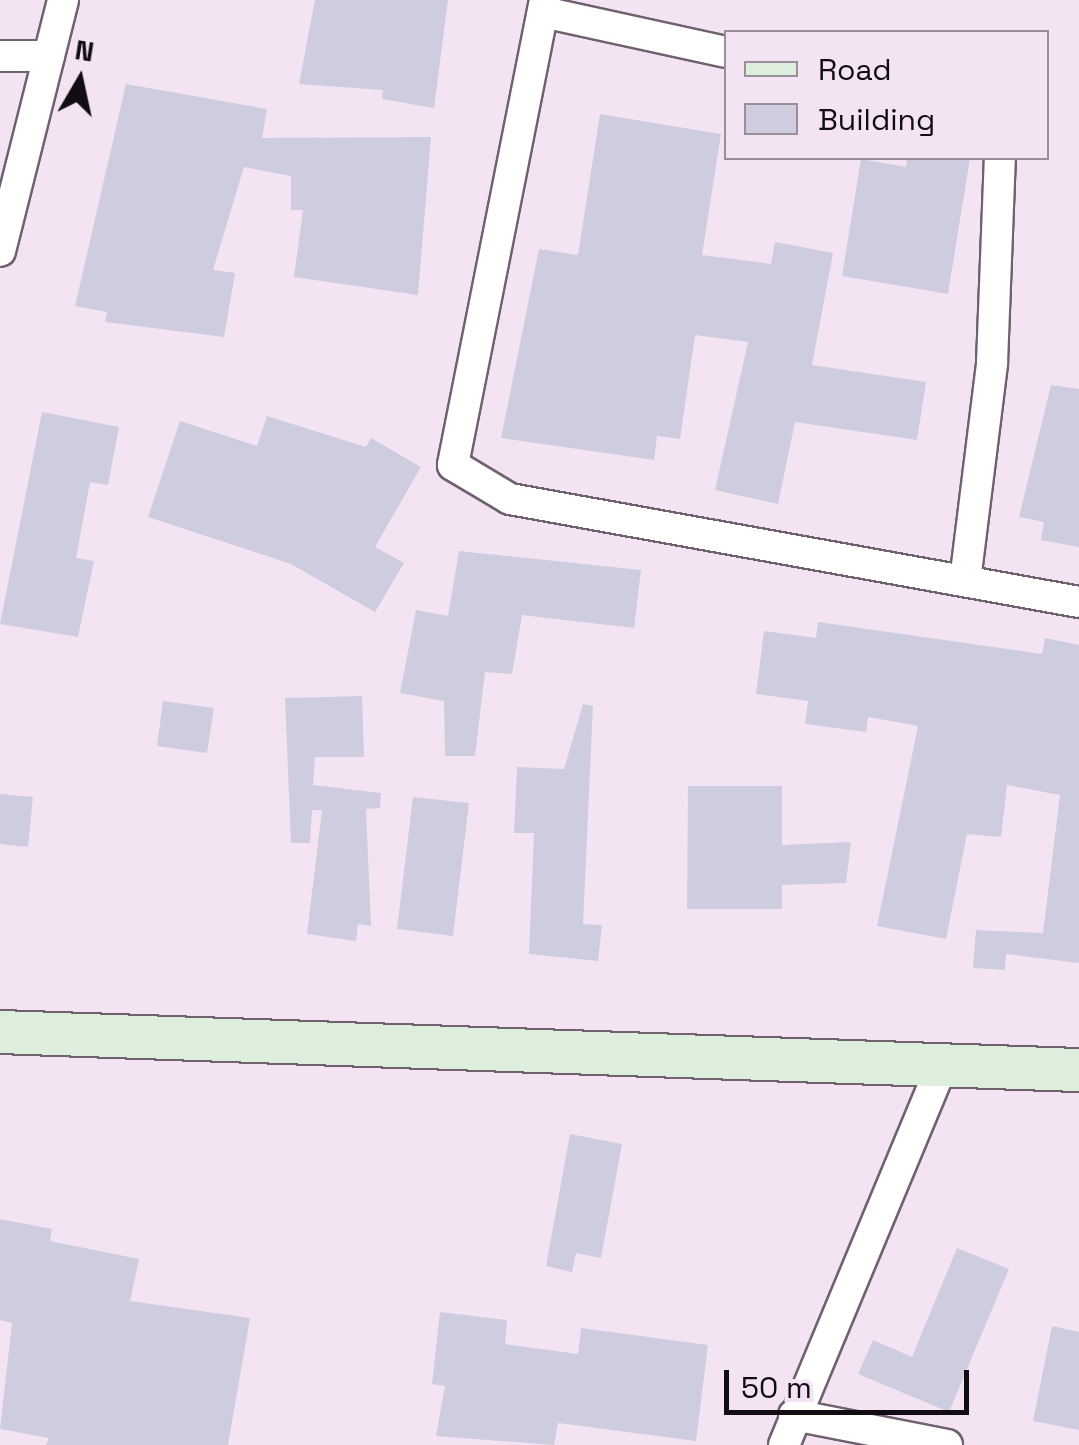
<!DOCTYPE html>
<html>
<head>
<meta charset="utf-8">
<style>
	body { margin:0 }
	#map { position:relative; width:1079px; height:1445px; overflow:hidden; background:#f4e4f3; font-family:"Space Grotesk",sans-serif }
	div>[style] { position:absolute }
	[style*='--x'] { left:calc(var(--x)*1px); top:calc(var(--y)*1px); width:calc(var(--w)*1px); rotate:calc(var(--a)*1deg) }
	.building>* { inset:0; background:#ceccdf }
	.roads { filter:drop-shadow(2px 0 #6f616e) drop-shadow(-2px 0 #6f616e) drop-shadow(0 2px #6f616e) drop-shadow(0 -2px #6f616e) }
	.minor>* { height:30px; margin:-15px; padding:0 15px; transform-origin:15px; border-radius:15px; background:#fff }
	.secondary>* { height:42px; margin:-21px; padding:0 21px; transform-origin:21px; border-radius:21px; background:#deeedc }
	span { translate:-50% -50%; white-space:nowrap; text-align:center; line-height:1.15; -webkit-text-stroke:8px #f4e4f3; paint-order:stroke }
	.legend { position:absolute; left:724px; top:30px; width:325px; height:130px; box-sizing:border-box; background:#f4e4f3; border:2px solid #9a8e99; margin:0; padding:12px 18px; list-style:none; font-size:30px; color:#120d12 }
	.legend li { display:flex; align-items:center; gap:20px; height:50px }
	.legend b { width:50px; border:2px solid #9a8e99 }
	.north { position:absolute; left:30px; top:30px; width:100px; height:100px; -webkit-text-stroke:8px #f4e4f3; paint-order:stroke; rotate:9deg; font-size:28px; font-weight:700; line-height:40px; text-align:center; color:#120d12 }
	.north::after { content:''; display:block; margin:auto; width:35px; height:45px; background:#120d12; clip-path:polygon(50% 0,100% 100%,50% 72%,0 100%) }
	.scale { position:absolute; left:724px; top:1370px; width:245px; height:45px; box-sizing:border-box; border:5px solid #120d12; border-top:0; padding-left:12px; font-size:30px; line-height:35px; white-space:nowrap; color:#120d12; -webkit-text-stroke:8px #f4e4f3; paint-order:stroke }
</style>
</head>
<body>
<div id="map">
	<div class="building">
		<i style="clip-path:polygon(315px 0,448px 0,434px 108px,382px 99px,383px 90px,299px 84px)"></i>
		<i style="clip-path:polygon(126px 84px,267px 109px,262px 138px,431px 137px,418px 295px,294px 277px,303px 210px,291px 210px,291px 176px,244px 167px,213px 270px,235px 273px,224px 337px,105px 322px,107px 312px,75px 306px)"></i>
		<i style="clip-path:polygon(600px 114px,721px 134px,702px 255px,771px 264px,775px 242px,833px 253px,812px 365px,926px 382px,917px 440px,795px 422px,778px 504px,715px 490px,748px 342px,695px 335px,680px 439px,657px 436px,654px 460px,501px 438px,539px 249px,578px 255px)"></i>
		<i style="clip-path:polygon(907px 158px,970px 158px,948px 294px,842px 276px,861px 159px,906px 167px)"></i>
		<i style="clip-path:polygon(1051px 385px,1079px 389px,1079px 547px,1041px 540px,1044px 522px,1019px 517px)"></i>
		<i style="clip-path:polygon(42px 412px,119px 427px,108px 485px,90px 482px,76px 558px,94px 561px,78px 637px,0 624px)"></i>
		<i style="clip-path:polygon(267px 416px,366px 447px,371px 438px,421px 467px,375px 547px,404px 563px,375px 612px,291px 564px,148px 517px,180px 421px,257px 446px)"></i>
		<i style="clip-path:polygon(459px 551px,641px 570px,634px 628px,522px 615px,512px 674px,485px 672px,475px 756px,445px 756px,444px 701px,400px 693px,416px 610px,448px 616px)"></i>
		<i style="clip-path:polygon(818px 622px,1042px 654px,1045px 638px,1079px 645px,1079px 963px,1006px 954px,1005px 970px,973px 968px,976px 930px,1043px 933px,1060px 795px,1007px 785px,1001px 837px,967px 834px,946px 939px,877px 926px,918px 726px,868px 717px,866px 732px,805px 724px,808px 701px,756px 694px,764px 631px,816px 638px)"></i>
		<i style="clip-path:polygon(362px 696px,364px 757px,315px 757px,313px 785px,381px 793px,380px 808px,366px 809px,371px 926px,358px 924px,356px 941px,307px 934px,322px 810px,312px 810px,310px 843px,291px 843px,285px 698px)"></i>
		<i style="clip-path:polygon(163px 701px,214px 708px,207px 753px,157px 746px)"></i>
		<i style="clip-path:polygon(583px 704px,593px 706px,583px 924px,602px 925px,598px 961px,529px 954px,534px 833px,514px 833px,517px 767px,564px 769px)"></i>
		<i style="clip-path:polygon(688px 786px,782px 786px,782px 845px,851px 842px,846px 883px,782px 885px,782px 909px,687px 909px)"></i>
		<i style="clip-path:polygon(0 794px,33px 797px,28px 847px,0 844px)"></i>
		<i style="clip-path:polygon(413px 797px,469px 803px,453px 936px,397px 929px)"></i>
		<i style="clip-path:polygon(570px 1134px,622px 1144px,601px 1258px,576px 1253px,572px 1272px,546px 1266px)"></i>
		<i style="clip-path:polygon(0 1219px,52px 1229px,50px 1241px,139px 1259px,130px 1301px,250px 1318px,228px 1445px,46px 1445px,49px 1438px,0 1429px,12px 1323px,0 1320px)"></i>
		<i style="clip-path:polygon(957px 1248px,1009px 1269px,949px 1412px,858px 1374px,873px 1340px,912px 1357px)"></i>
		<i style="clip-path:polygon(440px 1312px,507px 1320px,505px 1344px,578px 1354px,581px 1328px,708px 1345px,696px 1441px,558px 1423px,554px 1445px,436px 1436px,445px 1386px,432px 1384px)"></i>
		<i style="clip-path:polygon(1052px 1326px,1079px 1332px,1079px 1430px,1033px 1421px)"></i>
	</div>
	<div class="roads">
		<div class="minor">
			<i style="--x:545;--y:0;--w:474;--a:101.2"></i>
			<i style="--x:453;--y:465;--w:66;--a:30.8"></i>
			<i style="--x:510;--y:499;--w:578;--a:10.26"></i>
			<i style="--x:543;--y:12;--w:187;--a:12.3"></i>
			<i style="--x:0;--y:56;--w:49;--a:0"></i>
			<i style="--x:0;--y:251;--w:259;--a:-75.9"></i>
			<i style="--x:965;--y:581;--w:220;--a:-82.9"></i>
			<i style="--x:992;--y:363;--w:205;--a:-87.8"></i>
			<i style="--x:794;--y:1415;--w:156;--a:11.1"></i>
			<i style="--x:784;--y:1445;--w:412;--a:-67.4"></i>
		</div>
		<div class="secondary">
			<i style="--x:0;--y:1032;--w:1080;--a:2.02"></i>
		</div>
	</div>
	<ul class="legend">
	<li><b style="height:12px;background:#deeedc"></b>Road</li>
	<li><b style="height:28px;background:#ceccdf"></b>Building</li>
	</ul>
	<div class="north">N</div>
	<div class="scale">50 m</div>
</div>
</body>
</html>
